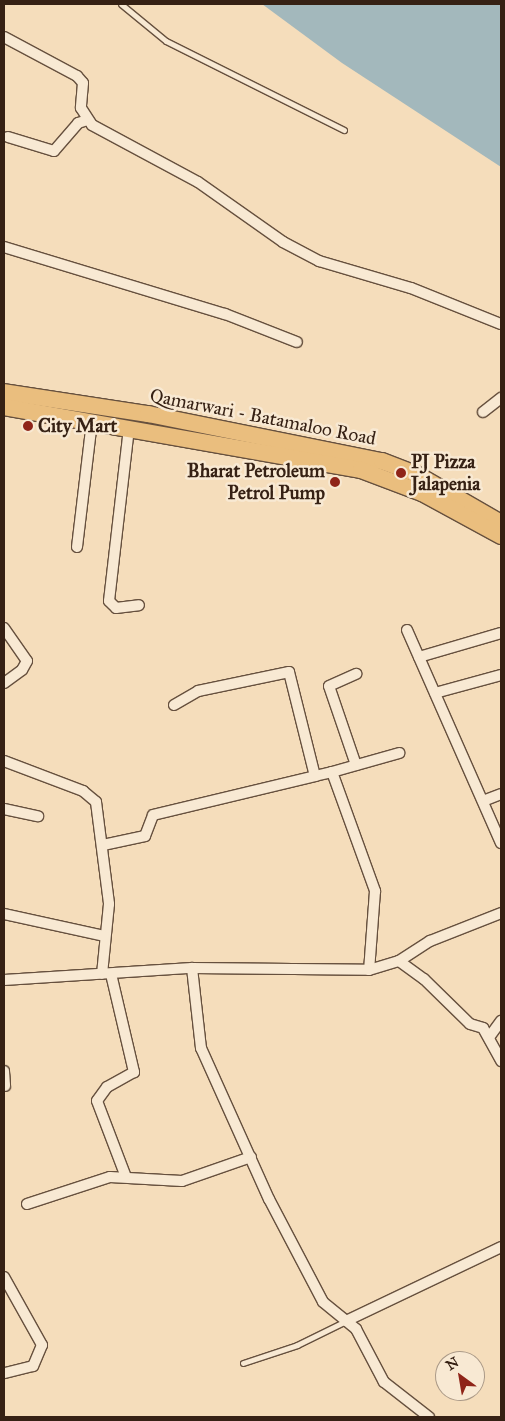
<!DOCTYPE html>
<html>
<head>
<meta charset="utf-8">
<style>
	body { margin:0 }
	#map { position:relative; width:505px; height:1421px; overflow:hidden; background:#f5ddbb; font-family:"IM FELL Great Primer",serif }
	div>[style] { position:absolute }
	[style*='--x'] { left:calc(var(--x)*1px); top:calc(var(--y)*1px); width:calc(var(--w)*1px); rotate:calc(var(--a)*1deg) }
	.water>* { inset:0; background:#a3b8bc }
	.roads { filter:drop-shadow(1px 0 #66503e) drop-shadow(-1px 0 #66503e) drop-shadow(0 1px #66503e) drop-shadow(0 -1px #66503e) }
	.lane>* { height:5px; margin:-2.5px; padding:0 2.5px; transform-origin:2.5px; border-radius:2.5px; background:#f8e9d3 }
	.street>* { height:10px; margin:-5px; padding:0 5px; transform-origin:5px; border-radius:5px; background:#f8e9d3 }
	.primary>* { height:16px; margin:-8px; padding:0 8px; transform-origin:8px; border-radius:8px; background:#eabe7e }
	.dots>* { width:14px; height:14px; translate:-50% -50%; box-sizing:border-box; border:2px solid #f8e9d3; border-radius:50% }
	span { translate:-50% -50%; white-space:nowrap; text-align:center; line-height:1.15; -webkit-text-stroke:5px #f8e9d3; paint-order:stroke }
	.street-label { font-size:19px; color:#362114 }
	.poi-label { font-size:19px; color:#362114; font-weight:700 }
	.left { translate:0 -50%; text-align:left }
	.right { translate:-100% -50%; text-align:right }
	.frame { position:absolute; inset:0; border:5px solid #362114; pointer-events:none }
	.north { position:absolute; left:435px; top:1351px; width:50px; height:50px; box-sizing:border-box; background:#f8e9d3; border:1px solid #aa9987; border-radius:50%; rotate:328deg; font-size:14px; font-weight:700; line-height:20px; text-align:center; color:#362114 }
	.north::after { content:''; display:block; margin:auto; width:18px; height:22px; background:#8f2418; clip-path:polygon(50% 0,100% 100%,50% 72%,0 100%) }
</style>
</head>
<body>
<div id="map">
	<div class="water">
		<i style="clip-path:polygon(262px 4px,501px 4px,501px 167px,342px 63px)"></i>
	</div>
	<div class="roads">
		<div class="lane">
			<i style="--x:121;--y:4;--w:58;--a:39.4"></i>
			<i style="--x:166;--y:41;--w:199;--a:26.6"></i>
			<i style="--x:243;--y:1363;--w:57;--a:-18.4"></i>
			<i style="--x:297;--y:1345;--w:55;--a:-26.1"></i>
		</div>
		<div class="street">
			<i style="--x:4;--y:37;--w:83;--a:28.1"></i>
			<i style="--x:77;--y:76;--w:9;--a:49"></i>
			<i style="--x:83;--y:83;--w:25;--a:95"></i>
			<i style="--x:81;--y:108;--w:20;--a:57"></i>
			<i style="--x:92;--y:125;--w:120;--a:28.3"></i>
			<i style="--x:198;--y:182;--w:104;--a:35.2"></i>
			<i style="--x:283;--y:242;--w:41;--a:27.8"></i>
			<i style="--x:319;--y:261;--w:96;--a:16.4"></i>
			<i style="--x:411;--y:288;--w:97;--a:21.8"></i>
			<i style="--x:8;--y:137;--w:48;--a:16.9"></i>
			<i style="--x:54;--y:151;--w:37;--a:-49"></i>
			<i style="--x:78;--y:123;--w:10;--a:-17"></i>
			<i style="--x:4;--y:247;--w:231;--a:16.9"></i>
			<i style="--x:225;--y:314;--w:77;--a:21.3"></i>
			<i style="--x:483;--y:412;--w:23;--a:-38"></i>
			<i style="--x:129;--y:428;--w:174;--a:96.6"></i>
			<i style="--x:109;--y:601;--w:10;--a:45"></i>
			<i style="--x:116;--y:608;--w:23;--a:-7"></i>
			<i style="--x:77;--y:547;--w:127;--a:-83.2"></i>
			<i style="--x:4;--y:628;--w:40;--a:55.1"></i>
			<i style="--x:27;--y:661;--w:10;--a:119"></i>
			<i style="--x:22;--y:670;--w:22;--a:144"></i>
			<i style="--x:407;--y:630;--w:233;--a:66.2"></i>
			<i style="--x:419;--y:657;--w:85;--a:-16.3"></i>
			<i style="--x:435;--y:693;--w:68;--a:-15.3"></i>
			<i style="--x:174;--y:705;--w:28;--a:-30"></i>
			<i style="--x:198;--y:691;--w:93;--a:-11.8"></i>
			<i style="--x:289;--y:672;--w:107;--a:76"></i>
			<i style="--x:315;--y:776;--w:17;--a:-13"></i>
			<i style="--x:332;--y:772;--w:127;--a:70.1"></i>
			<i style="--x:375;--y:891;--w:79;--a:94.3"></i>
			<i style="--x:4;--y:761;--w:85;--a:20.8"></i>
			<i style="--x:83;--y:791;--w:17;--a:40"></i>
			<i style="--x:96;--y:802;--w:103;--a:82.7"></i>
			<i style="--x:109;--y:904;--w:70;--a:95.7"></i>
			<i style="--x:356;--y:765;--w:83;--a:-108.9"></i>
			<i style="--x:329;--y:686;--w:30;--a:-24"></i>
			<i style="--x:332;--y:772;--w:70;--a:-15.8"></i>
			<i style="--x:483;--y:801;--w:19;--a:-21"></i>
			<i style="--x:4;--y:809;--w:35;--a:12"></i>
			<i style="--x:103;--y:845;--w:43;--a:-12.1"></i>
			<i style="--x:145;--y:836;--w:22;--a:-69"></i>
			<i style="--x:153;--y:815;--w:167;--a:-13.5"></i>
			<i style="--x:4;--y:914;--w:102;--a:12.4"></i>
			<i style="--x:399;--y:961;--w:37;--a:-33"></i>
			<i style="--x:430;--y:941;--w:76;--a:-21.5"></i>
			<i style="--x:192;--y:968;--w:81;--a:83.6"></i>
			<i style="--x:201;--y:1048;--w:166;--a:65.8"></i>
			<i style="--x:269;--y:1199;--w:116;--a:62.3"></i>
			<i style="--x:323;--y:1302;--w:43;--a:39.3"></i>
			<i style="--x:356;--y:1329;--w:60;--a:62.2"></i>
			<i style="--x:384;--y:1382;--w:57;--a:37.9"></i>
			<i style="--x:111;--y:974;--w:101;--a:76.8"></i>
			<i style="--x:134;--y:1072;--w:31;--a:151"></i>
			<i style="--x:107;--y:1087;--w:17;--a:126"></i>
			<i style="--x:97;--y:1101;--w:81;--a:69.1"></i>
			<i style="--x:4;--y:980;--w:188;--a:-3.7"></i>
			<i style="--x:192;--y:968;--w:177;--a:0.6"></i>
			<i style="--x:369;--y:970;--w:31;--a:-17"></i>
			<i style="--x:399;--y:961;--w:31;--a:36"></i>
			<i style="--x:424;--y:979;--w:64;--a:44.4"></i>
			<i style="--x:470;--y:1024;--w:14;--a:17"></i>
			<i style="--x:483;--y:1028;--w:38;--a:61"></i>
			<i style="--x:490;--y:1036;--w:19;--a:-54"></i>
			<i style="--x:4;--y:1071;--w:15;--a:86"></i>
			<i style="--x:27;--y:1204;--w:87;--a:-18"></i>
			<i style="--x:110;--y:1177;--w:72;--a:3.2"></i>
			<i style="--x:182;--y:1181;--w:73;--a:-19.2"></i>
			<i style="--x:4;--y:1277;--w:78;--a:60.8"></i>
			<i style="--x:42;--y:1345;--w:23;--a:113"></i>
			<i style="--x:33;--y:1366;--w:30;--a:166"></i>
			<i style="--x:346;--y:1321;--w:172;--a:-25.5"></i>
		</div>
		<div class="primary">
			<i style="--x:4;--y:392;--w:146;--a:8.7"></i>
			<i style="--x:148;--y:414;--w:239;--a:11.4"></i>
			<i style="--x:382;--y:461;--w:36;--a:21"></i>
			<i style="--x:416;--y:474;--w:98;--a:30"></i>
			<i style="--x:4;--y:407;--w:363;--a:10"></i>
			<i style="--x:361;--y:470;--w:65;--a:20.7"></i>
			<i style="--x:422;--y:493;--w:90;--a:28.6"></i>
		</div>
	</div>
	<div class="dots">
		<i style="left:28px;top:426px;background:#8f2418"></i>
		<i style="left:401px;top:473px;background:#8f2418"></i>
		<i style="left:335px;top:482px;background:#8f2418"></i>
	</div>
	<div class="street-label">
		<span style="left:263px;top:417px;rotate:11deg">Qamarwari - Batamaloo Road</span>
	</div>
	<div class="poi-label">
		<span class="left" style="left:38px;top:426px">City Mart</span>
		<span class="left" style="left:411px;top:473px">PJ Pizza<br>Jalapenia</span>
		<span class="right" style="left:325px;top:482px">Bharat Petroleum<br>Petrol Pump</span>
	</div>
	<div class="frame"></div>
	<div class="north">N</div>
</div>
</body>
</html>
